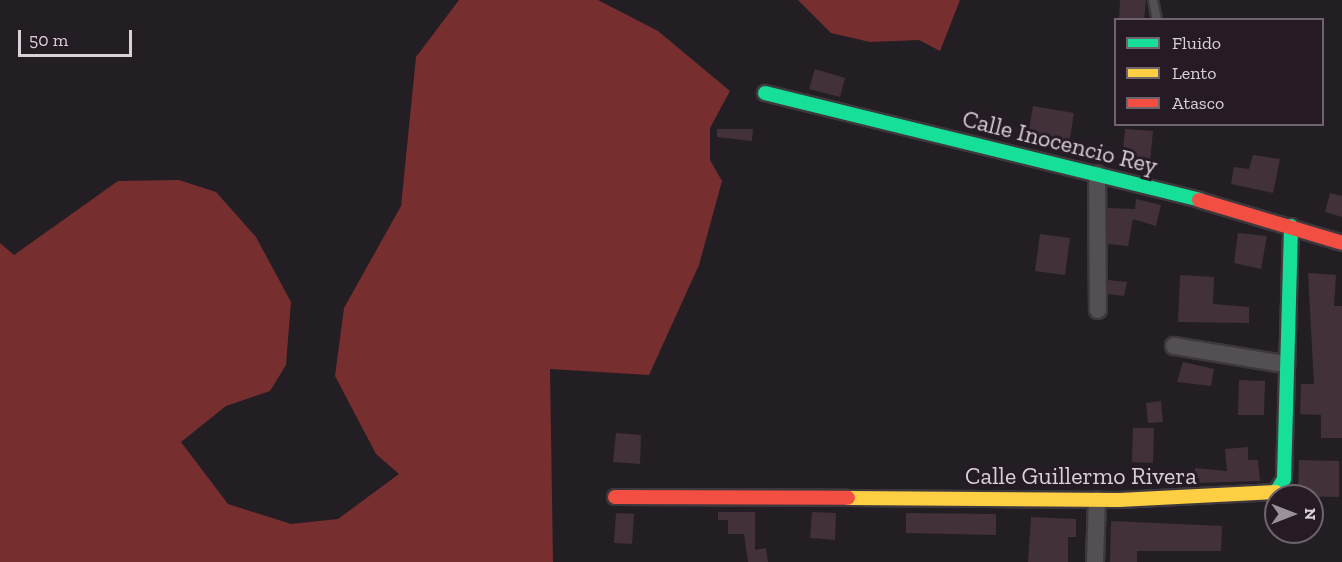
<!DOCTYPE html>
<html>
<head>
<meta charset="utf-8">
<style>
	body { margin:0 }
	#map { position:relative; width:1342px; height:562px; overflow:hidden; background:#231e23; font-family:"Zilla Slab",serif }
	div>[style] { position:absolute }
	[style*='--x'] { left:calc(var(--x)*1px); top:calc(var(--y)*1px); width:calc(var(--w)*1px); rotate:calc(var(--a)*1deg) }
	.forest>* { inset:0; background:#772e2e }
	.building>* { inset:0; background:#42313a }
	.roads { filter:drop-shadow(2px 0 #3d383d) drop-shadow(-2px 0 #3d383d) drop-shadow(0 2px #3d383d) drop-shadow(0 -2px #3d383d) }
	.lane>* { height:8px; margin:-4px; padding:0 4px; transform-origin:4px; border-radius:4px; background:#544f53 }
	.street>* { height:16px; margin:-8px; padding:0 8px; transform-origin:8px; border-radius:8px; background:#544f53 }
	.fast>* { height:14px; margin:-7px; padding:0 7px; transform-origin:7px; border-radius:7px; background:#16e098 }
	.slow>* { height:14px; margin:-7px; padding:0 7px; transform-origin:7px; border-radius:7px; background:#ffcf43 }
	.jam>* { height:14px; margin:-7px; padding:0 7px; transform-origin:7px; border-radius:7px; background:#f24e42 }
	span { translate:-50% -50%; white-space:nowrap; text-align:center; line-height:1.15; -webkit-text-stroke:6px #261b24; paint-order:stroke }
	.street-label { font-size:24px; color:#d9d1d7 }
	.legend { position:absolute; left:1114px; top:18px; width:210px; height:108px; box-sizing:border-box; background:#261b24; border:2px solid #6e646c; margin:0; padding:8px 10px; list-style:none; font-size:18px; color:#d9d1d7 }
	.legend li { display:flex; align-items:center; gap:12px; height:30px }
	.legend b { width:30px; border:2px solid #6e646c }
	.north { position:absolute; left:1264px; top:484px; width:60px; height:60px; box-sizing:border-box; background:#261b24; border:2px solid #6e646c; border-radius:50%; rotate:90deg; font-size:16px; font-weight:700; line-height:24px; text-align:center; color:#d9d1d7 }
	.north::after { content:''; display:block; margin:auto; width:21px; height:27px; background:#999298; clip-path:polygon(50% 0,100% 100%,50% 72%,0 100%) }
	.scale { position:absolute; left:18px; top:30px; width:114px; height:27px; box-sizing:border-box; border:3px solid #d9d1d7; border-top:0; padding-left:8px; font-size:18px; line-height:21px; white-space:nowrap; color:#d9d1d7; -webkit-text-stroke:4px #261b24; paint-order:stroke }
</style>
</head>
<body>
<div id="map">
	<div class="forest">
		<i style="clip-path:polygon(459px 0,598px 0,658px 31px,730px 91px,710px 128px,710px 160px,722px 181px,699px 265px,649px 375px,550px 369px,553px 562px,0 562px,0 243px,14px 255px,118px 181px,179px 180px,216px 192px,256px 237px,291px 302px,286px 365px,270px 391px,226px 406px,181px 442px,228px 504px,291px 524px,338px 519px,399px 474px,376px 454px,335px 376px,344px 308px,401px 206px,416px 57px)"></i>
		<i style="clip-path:polygon(798px 0,960px 0,940px 51px,919px 40px,870px 42px,831px 33px)"></i>
	</div>
	<div class="building">
		<i style="clip-path:polygon(1120px 0,1146px 0,1144px 20px,1119px 20px)"></i>
		<i style="clip-path:polygon(815px 69px,845px 78px,840px 97px,809px 89px)"></i>
		<i style="clip-path:polygon(1033px 106px,1074px 113px,1069px 144px,1028px 136px)"></i>
		<i style="clip-path:polygon(717px 129px,753px 129px,752px 141px,717px 137px)"></i>
		<i style="clip-path:polygon(1125px 129px,1153px 131px,1150px 161px,1122px 161px)"></i>
		<i style="clip-path:polygon(1253px 155px,1280px 159px,1273px 193px,1231px 184px,1234px 167px,1249px 169px)"></i>
		<i style="clip-path:polygon(1330px 193px,1342px 196px,1342px 217px,1325px 212px)"></i>
		<i style="clip-path:polygon(1136px 199px,1161px 205px,1156px 226px,1133px 219px,1128px 246px,1108px 244px,1108px 208px,1135px 209px)"></i>
		<i style="clip-path:polygon(1238px 233px,1267px 236px,1261px 269px,1234px 263px)"></i>
		<i style="clip-path:polygon(1040px 234px,1070px 238px,1065px 275px,1035px 271px)"></i>
		<i style="clip-path:polygon(1308px 273px,1336px 275px,1334px 306px,1342px 306px,1342px 438px,1321px 438px,1321px 415px,1300px 414px,1301px 384px,1314px 384px)"></i>
		<i style="clip-path:polygon(1180px 275px,1214px 277px,1213px 304px,1249px 307px,1249px 323px,1178px 322px)"></i>
		<i style="clip-path:polygon(1108px 280px,1127px 282px,1124px 296px,1108px 294px)"></i>
		<i style="clip-path:polygon(1183px 362px,1214px 369px,1211px 386px,1177px 382px)"></i>
		<i style="clip-path:polygon(1239px 380px,1265px 381px,1264px 415px,1238px 415px)"></i>
		<i style="clip-path:polygon(1161px 401px,1163px 422px,1148px 423px,1146px 403px)"></i>
		<i style="clip-path:polygon(1133px 428px,1154px 428px,1153px 463px,1132px 462px)"></i>
		<i style="clip-path:polygon(616px 433px,641px 435px,640px 464px,613px 462px)"></i>
		<i style="clip-path:polygon(1248px 447px,1248px 460px,1258px 460px,1260px 481px,1193px 483px,1195px 468px,1227px 471px,1225px 449px)"></i>
		<i style="clip-path:polygon(1299px 460px,1339px 461px,1339px 497px,1298px 496px)"></i>
		<i style="clip-path:polygon(718px 512px,755px 512px,755px 550px,766px 548px,768px 562px,748px 562px,744px 534px,728px 534px,728px 520px,718px 520px)"></i>
		<i style="clip-path:polygon(812px 512px,836px 513px,835px 540px,810px 538px)"></i>
		<i style="clip-path:polygon(616px 513px,634px 514px,632px 544px,614px 543px)"></i>
		<i style="clip-path:polygon(906px 513px,996px 514px,996px 535px,906px 533px)"></i>
		<i style="clip-path:polygon(1031px 517px,1076px 519px,1076px 537px,1068px 537px,1068px 562px,1028px 562px)"></i>
		<i style="clip-path:polygon(1111px 521px,1222px 526px,1221px 551px,1137px 551px,1137px 562px,1110px 562px)"></i>
	</div>
	<div class="roads">
		<div class="lane">
			<i style="--x:1153;--y:0;--w:20;--a:79"></i>
		</div>
		<div class="street">
			<i style="--x:1097;--y:174;--w:136;--a:89.6"></i>
			<i style="--x:1174;--y:346;--w:111;--a:9.3"></i>
			<i style="--x:1095;--y:562;--w:62;--a:-88.2"></i>
		</div>
		<div class="fast">
			<i style="--x:765;--y:93;--w:447;--a:13.8"></i>
			<i style="--x:1276;--y:492;--w:15;--a:-58"></i>
			<i style="--x:1284;--y:479;--w:253;--a:-88.4"></i>
		</div>
		<div class="slow">
			<i style="--x:848;--y:498;--w:271;--a:0.4"></i>
			<i style="--x:1119;--y:500;--w:157;--a:-2.9"></i>
		</div>
		<div class="jam">
			<i style="--x:1199;--y:200;--w:149;--a:16.7"></i>
			<i style="--x:615;--y:497;--w:233;--a:0.2"></i>
		</div>
	</div>
	<div class="street-label">
		<span style="left:1060px;top:142px;rotate:14deg">Calle Inocencio Rey</span>
		<span style="left:1081px;top:476px">Calle Guillermo Rivera</span>
	</div>
	<ul class="legend">
	<li><b style="height:8px;background:#16e098"></b>Fluido</li>
	<li><b style="height:8px;background:#ffcf43"></b>Lento</li>
	<li><b style="height:8px;background:#f24e42"></b>Atasco</li>
	</ul>
	<div class="north">N</div>
	<div class="scale">50 m</div>
</div>
</body>
</html>
